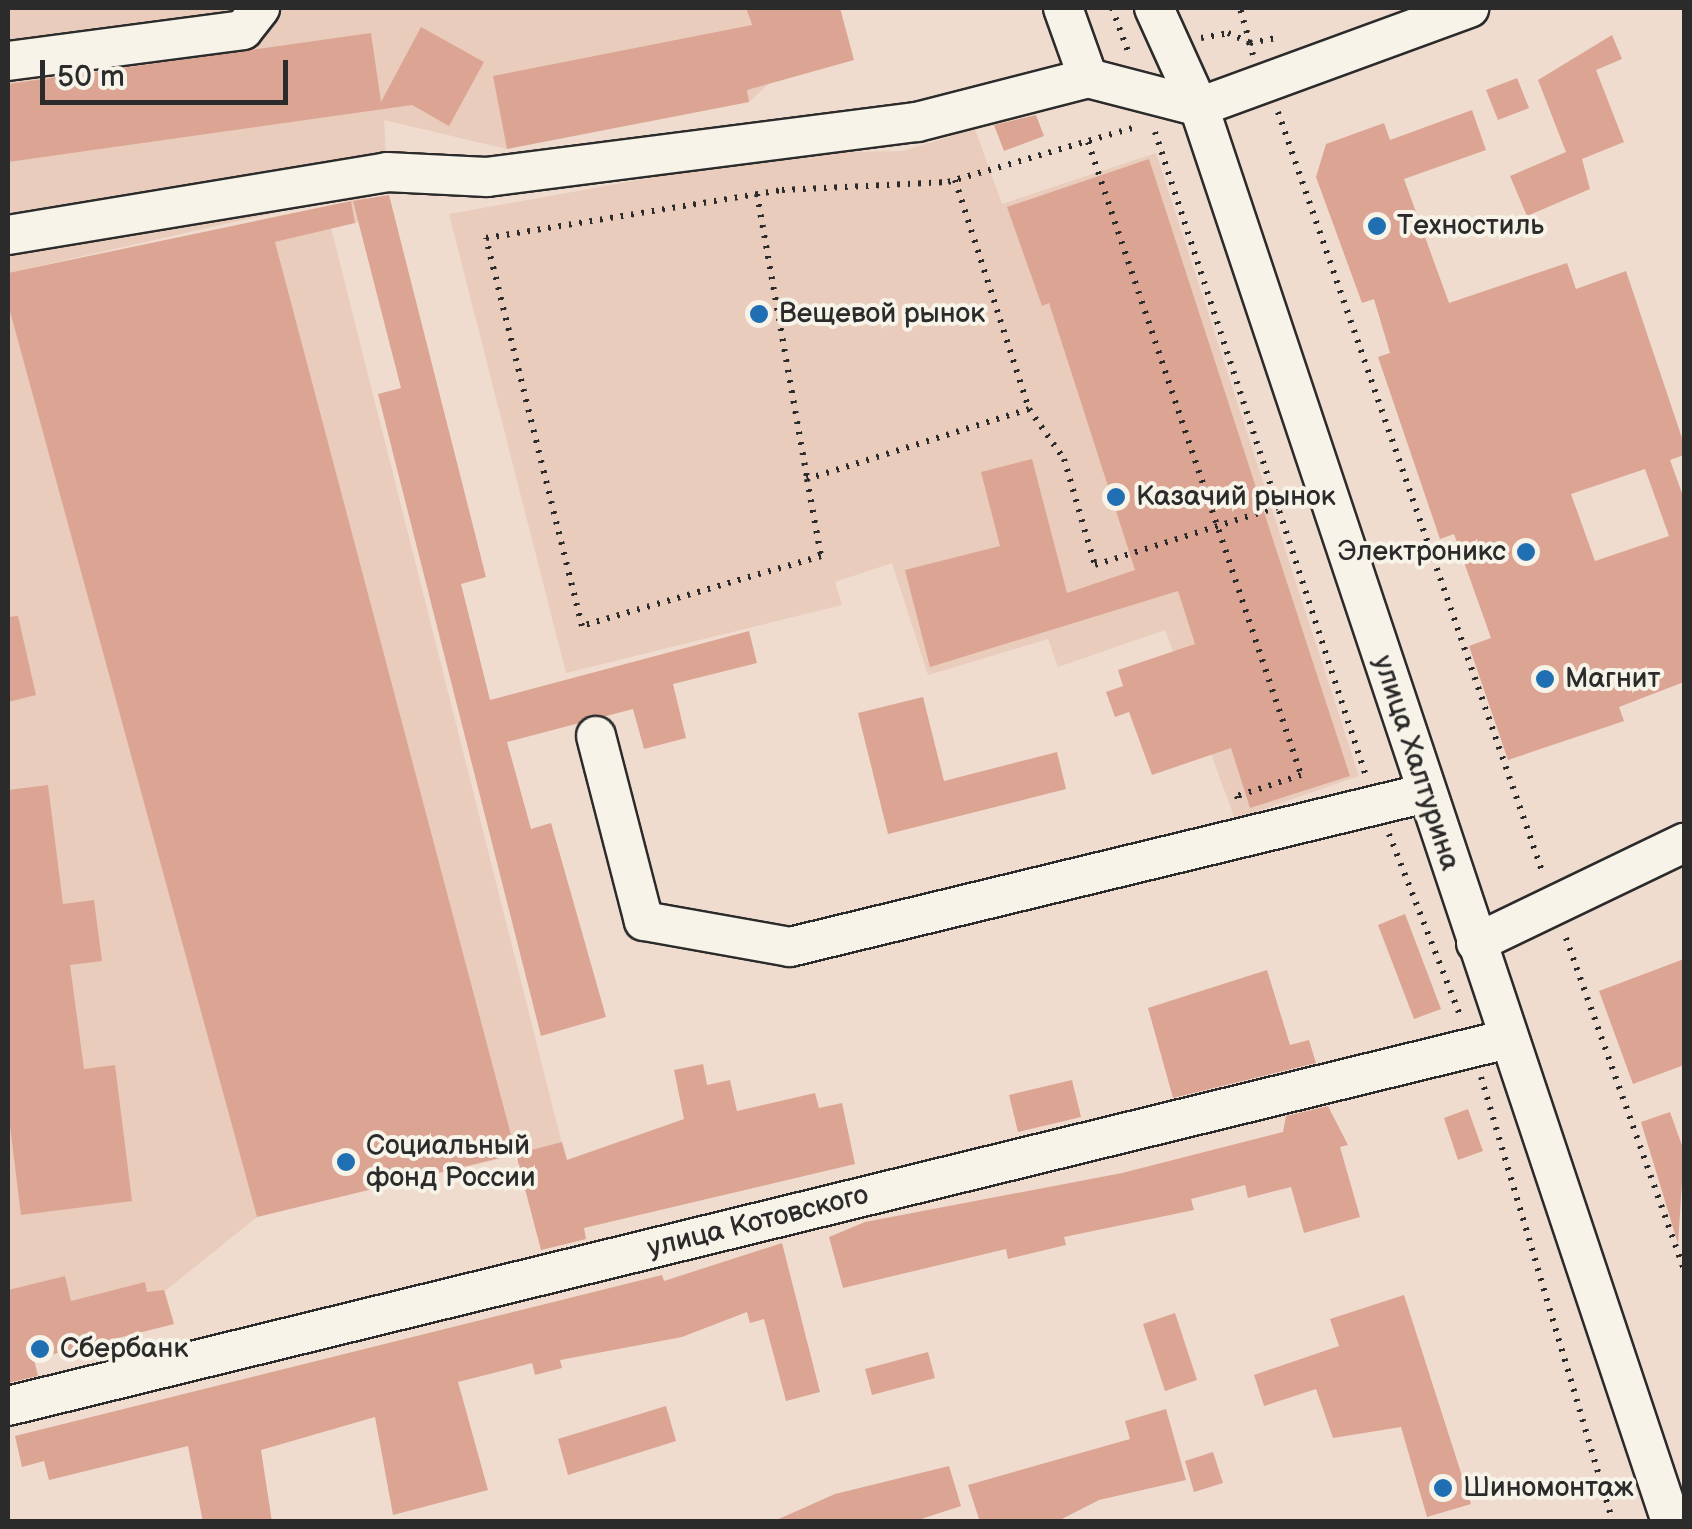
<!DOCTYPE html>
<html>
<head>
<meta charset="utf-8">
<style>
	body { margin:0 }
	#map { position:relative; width:1692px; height:1529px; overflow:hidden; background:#efdcce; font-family:"Balsamiq Sans",sans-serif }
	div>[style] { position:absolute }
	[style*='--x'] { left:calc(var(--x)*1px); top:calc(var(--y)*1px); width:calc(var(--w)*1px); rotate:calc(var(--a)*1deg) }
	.built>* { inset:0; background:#e9ccbc }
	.building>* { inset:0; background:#dca593 }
	.path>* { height:6px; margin-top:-3px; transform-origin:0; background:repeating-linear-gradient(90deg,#2b2b2b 0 2.5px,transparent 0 10.5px) }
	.roads { filter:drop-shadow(2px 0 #2b2b2b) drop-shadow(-2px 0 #2b2b2b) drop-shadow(0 2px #2b2b2b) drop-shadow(0 -2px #2b2b2b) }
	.minor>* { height:38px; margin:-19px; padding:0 19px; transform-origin:19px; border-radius:19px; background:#f7f3e8 }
	.dots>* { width:28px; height:28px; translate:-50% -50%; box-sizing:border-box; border:5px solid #f7f3e8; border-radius:50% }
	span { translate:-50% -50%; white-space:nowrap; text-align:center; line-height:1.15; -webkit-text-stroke:8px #f7f3e8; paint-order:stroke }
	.poi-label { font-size:28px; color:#2b2b2b }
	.left { translate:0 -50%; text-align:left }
	.right { translate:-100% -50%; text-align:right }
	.street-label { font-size:28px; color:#2b2b2b }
	.frame { position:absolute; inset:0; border:10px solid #2b2b2b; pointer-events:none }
	.scale { position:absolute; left:40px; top:60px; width:248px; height:45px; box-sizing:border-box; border:5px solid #2b2b2b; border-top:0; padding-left:12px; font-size:30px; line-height:35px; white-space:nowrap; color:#2b2b2b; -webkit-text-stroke:8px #f7f3e8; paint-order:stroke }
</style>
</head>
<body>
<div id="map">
	<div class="built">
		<i style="clip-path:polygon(8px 8px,746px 8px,769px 84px,749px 102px,507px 149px,384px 120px,388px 192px,367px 198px,372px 220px,355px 223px,349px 196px,8px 273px)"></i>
		<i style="clip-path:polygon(975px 129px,1002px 204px,1156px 153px,1359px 776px,1235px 819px,1165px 630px,1058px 667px,1048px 639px,928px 675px,892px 563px,835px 582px,842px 605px,566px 673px,449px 214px,789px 153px,903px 151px)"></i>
		<i style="clip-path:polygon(331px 228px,586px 1239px,541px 1250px,516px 1155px,257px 1217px,165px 1291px,174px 1324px,82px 1347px,65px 1276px,8px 1290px,8px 309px)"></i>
	</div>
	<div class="building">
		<i style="clip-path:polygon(746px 8px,840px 8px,854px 60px,747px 90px,749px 102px,507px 149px,493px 76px,752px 25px)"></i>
		<i style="clip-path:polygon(421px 27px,484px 62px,449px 126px,412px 105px,8px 162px,8px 84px,371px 33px,381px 102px)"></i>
		<i style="clip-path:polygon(1612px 35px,1622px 59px,1596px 70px,1624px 142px,1582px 159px,1590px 189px,1527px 216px,1510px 176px,1566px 152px,1538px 80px)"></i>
		<i style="clip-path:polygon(1517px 78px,1529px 108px,1498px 120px,1486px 90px)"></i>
		<i style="clip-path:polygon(evenodd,1472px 110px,1486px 150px,1404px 179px,1449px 303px,1567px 263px,1576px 289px,1626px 271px,1684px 444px,1684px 455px,1670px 460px,1684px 499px,1684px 682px,1619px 707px,1624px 721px,1508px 760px,1469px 646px,1491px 638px,1454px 534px,1440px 539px,1378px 357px,1390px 353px,1374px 299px,1362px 303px,1316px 177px,1326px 144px,1384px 123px,1390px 140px,1472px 110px,1645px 469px,1669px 536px,1595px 561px,1571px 494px,1645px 469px)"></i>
		<i style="clip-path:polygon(1036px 115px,1044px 136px,1004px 151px,994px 125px)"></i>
		<i style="clip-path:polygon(1149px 159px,1350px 776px,1250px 808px,1231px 748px,1152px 775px,1129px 712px,1115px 717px,1106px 692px,1123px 686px,1118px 670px,1195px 644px,1178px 591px,930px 667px,905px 570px,1000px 546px,981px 472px,1032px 459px,1067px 593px,1135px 570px,1049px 303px,1042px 306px,1007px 207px)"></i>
		<i style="clip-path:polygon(389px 195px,486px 577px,461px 584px,490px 700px,749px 631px,757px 663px,673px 684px,686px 738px,644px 749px,633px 709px,507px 742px,531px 829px,551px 823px,606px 1017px,541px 1036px,378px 394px,401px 388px,353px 201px)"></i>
		<i style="clip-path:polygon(351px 201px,355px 223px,275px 242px,516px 1154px,257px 1217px,8px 304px,8px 273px)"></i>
		<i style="clip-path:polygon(18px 616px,36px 695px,8px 702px,8px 617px)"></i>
		<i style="clip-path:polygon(923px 697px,944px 781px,1057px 752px,1066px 789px,888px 834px,858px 713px)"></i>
		<i style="clip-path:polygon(48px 785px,63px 904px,94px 900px,102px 961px,70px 965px,84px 1069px,115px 1065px,132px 1201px,21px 1215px,8px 1110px,8px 790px)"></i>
		<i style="clip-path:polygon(1405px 914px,1441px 1009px,1414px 1019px,1378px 925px)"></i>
		<i style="clip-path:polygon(1684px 959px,1684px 1065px,1633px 1084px,1599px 991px)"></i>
		<i style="clip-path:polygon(1267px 970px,1290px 1045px,1309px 1040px,1316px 1063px,1173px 1098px,1148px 1008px)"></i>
		<i style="clip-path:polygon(703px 1064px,707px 1085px,730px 1080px,737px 1111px,815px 1093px,819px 1108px,842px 1103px,855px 1164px,584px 1228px,586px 1239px,541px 1250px,516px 1154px,562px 1142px,567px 1160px,684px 1119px,674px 1070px)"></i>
		<i style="clip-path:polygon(1072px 1080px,1081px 1117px,1018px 1132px,1009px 1095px)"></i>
		<i style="clip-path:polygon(1328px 1106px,1348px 1145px,1340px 1147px,1360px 1217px,1304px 1233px,1291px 1187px,1248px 1198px,1245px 1185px,1191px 1199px,1194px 1210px,1064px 1237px,1066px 1245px,1008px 1259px,1006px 1249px,843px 1288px,829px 1237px,865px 1222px,1122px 1173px,1283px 1132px,1286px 1116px)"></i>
		<i style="clip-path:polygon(1468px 1109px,1483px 1151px,1458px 1160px,1444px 1118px)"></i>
		<i style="clip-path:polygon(1670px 1112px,1684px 1151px,1678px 1244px,1641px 1122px)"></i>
		<i style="clip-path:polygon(782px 1243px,820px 1392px,786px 1401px,764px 1319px,750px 1323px,747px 1312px,682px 1337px,560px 1360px,562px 1368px,535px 1375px,532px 1363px,458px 1382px,488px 1490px,393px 1515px,375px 1417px,261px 1450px,272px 1522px,203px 1522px,188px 1446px,49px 1480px,44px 1461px,22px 1467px,15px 1436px,662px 1275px,664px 1281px)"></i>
		<i style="clip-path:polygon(65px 1276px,71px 1301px,145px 1282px,147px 1292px,164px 1290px,174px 1324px,34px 1359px,38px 1376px,8px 1383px,8px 1290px)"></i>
		<i style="clip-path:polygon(1404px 1295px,1471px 1504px,1427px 1517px,1401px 1427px,1333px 1438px,1316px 1389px,1264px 1406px,1254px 1375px,1339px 1346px,1330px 1319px)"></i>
		<i style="clip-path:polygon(1175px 1313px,1197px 1380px,1165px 1391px,1143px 1324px)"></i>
		<i style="clip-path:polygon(928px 1352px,935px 1378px,872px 1395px,865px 1369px)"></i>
		<i style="clip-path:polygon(666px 1406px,676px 1441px,568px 1475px,558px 1439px)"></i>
		<i style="clip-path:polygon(1166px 1409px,1186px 1480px,1099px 1500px,1056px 1522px,980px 1522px,968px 1485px,1130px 1439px,1125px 1421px)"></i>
		<i style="clip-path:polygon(1213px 1452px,1223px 1483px,1194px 1492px,1185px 1461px)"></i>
		<i style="clip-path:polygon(949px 1466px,961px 1506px,912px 1522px,772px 1522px,835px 1494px)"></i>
	</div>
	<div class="path">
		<i style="--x:1112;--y:8;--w:49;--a:69.7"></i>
		<i style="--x:1201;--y:38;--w:27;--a:-10"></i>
		<i style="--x:1228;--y:33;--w:24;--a:24"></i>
		<i style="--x:1250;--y:43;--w:36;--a:-106"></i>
		<i style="--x:1253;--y:55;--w:12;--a:-104"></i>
		<i style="--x:1250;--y:43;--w:31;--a:-11"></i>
		<i style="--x:1278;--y:112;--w:807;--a:70.82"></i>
		<i style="--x:1155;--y:132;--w:678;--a:71.86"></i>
		<i style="--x:1088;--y:142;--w:668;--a:71.4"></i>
		<i style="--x:1301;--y:775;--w:67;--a:161.8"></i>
		<i style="--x:1237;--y:796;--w:7;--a:74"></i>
		<i style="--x:955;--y:180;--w:241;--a:72.1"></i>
		<i style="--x:1029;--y:409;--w:61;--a:55"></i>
		<i style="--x:1064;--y:459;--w:110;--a:73.7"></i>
		<i style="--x:1095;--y:565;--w:192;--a:-17.6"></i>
		<i style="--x:757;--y:194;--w:289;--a:80"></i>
		<i style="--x:1029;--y:409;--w:233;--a:162.5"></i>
		<i style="--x:807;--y:479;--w:78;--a:79.7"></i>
		<i style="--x:821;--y:556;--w:249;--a:163.7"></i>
		<i style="--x:582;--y:626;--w:400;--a:-103.9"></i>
		<i style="--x:486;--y:238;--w:300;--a:-9.2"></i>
		<i style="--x:782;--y:190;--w:166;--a:-2.8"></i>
		<i style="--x:948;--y:182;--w:196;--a:-16.3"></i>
		<i style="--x:1389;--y:834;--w:198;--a:68.6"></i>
		<i style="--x:1566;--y:938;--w:351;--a:70.4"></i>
		<i style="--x:1481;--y:1077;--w:464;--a:73.5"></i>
	</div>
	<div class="roads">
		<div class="minor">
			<i style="--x:1063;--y:8;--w:74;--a:70.3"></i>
			<i style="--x:1088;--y:78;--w:115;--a:14.6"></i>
			<i style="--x:1199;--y:107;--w:288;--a:-20.1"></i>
			<i style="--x:1154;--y:8;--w:109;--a:65.6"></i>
			<i style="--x:1199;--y:107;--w:1492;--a:71.55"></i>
			<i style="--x:8;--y:61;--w:237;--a:-7.5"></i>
			<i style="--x:243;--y:30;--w:28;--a:-52"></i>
			<i style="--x:8;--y:235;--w:384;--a:-9.4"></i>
			<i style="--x:387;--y:172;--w:100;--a:2.9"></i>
			<i style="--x:487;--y:177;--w:434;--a:-7.3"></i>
			<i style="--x:917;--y:122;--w:177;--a:-14.4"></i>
			<i style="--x:596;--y:736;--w:191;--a:75.5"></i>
			<i style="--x:644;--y:921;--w:148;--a:10.1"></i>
			<i style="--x:790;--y:947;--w:654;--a:-13.61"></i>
			<i style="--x:1476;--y:943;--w:231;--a:-25.7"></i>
			<i style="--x:8;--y:1406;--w:1544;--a:-13.75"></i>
		</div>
	</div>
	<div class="dots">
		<i style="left:1377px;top:226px;background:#1f6fb2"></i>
		<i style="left:759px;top:314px;background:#1f6fb2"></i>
		<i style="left:1116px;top:497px;background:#1f6fb2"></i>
		<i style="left:1526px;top:552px;background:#1f6fb2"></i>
		<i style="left:1545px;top:679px;background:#1f6fb2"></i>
		<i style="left:346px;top:1162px;background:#1f6fb2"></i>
		<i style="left:40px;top:1349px;background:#1f6fb2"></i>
		<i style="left:1443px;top:1488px;background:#1f6fb2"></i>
	</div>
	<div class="poi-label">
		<span class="left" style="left:1397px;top:226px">Техностиль</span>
		<span class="left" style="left:779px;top:314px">Вещевой рынок</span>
		<span class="left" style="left:1136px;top:497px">Казачий рынок</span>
		<span class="right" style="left:1506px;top:552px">Электроникс</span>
		<span class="left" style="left:1565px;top:679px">Магнит</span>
		<span class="left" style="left:366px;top:1162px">Социальный<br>фонд России</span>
		<span class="left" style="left:60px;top:1349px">Сбербанк</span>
		<span class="left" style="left:1463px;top:1488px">Шиномонтаж</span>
	</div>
	<div class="street-label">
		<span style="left:1416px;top:763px;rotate:72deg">улица Халтурина</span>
		<span style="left:758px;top:1222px;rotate:-14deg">улица Котовского</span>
	</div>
	<div class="frame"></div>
	<div class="scale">50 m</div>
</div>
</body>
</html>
